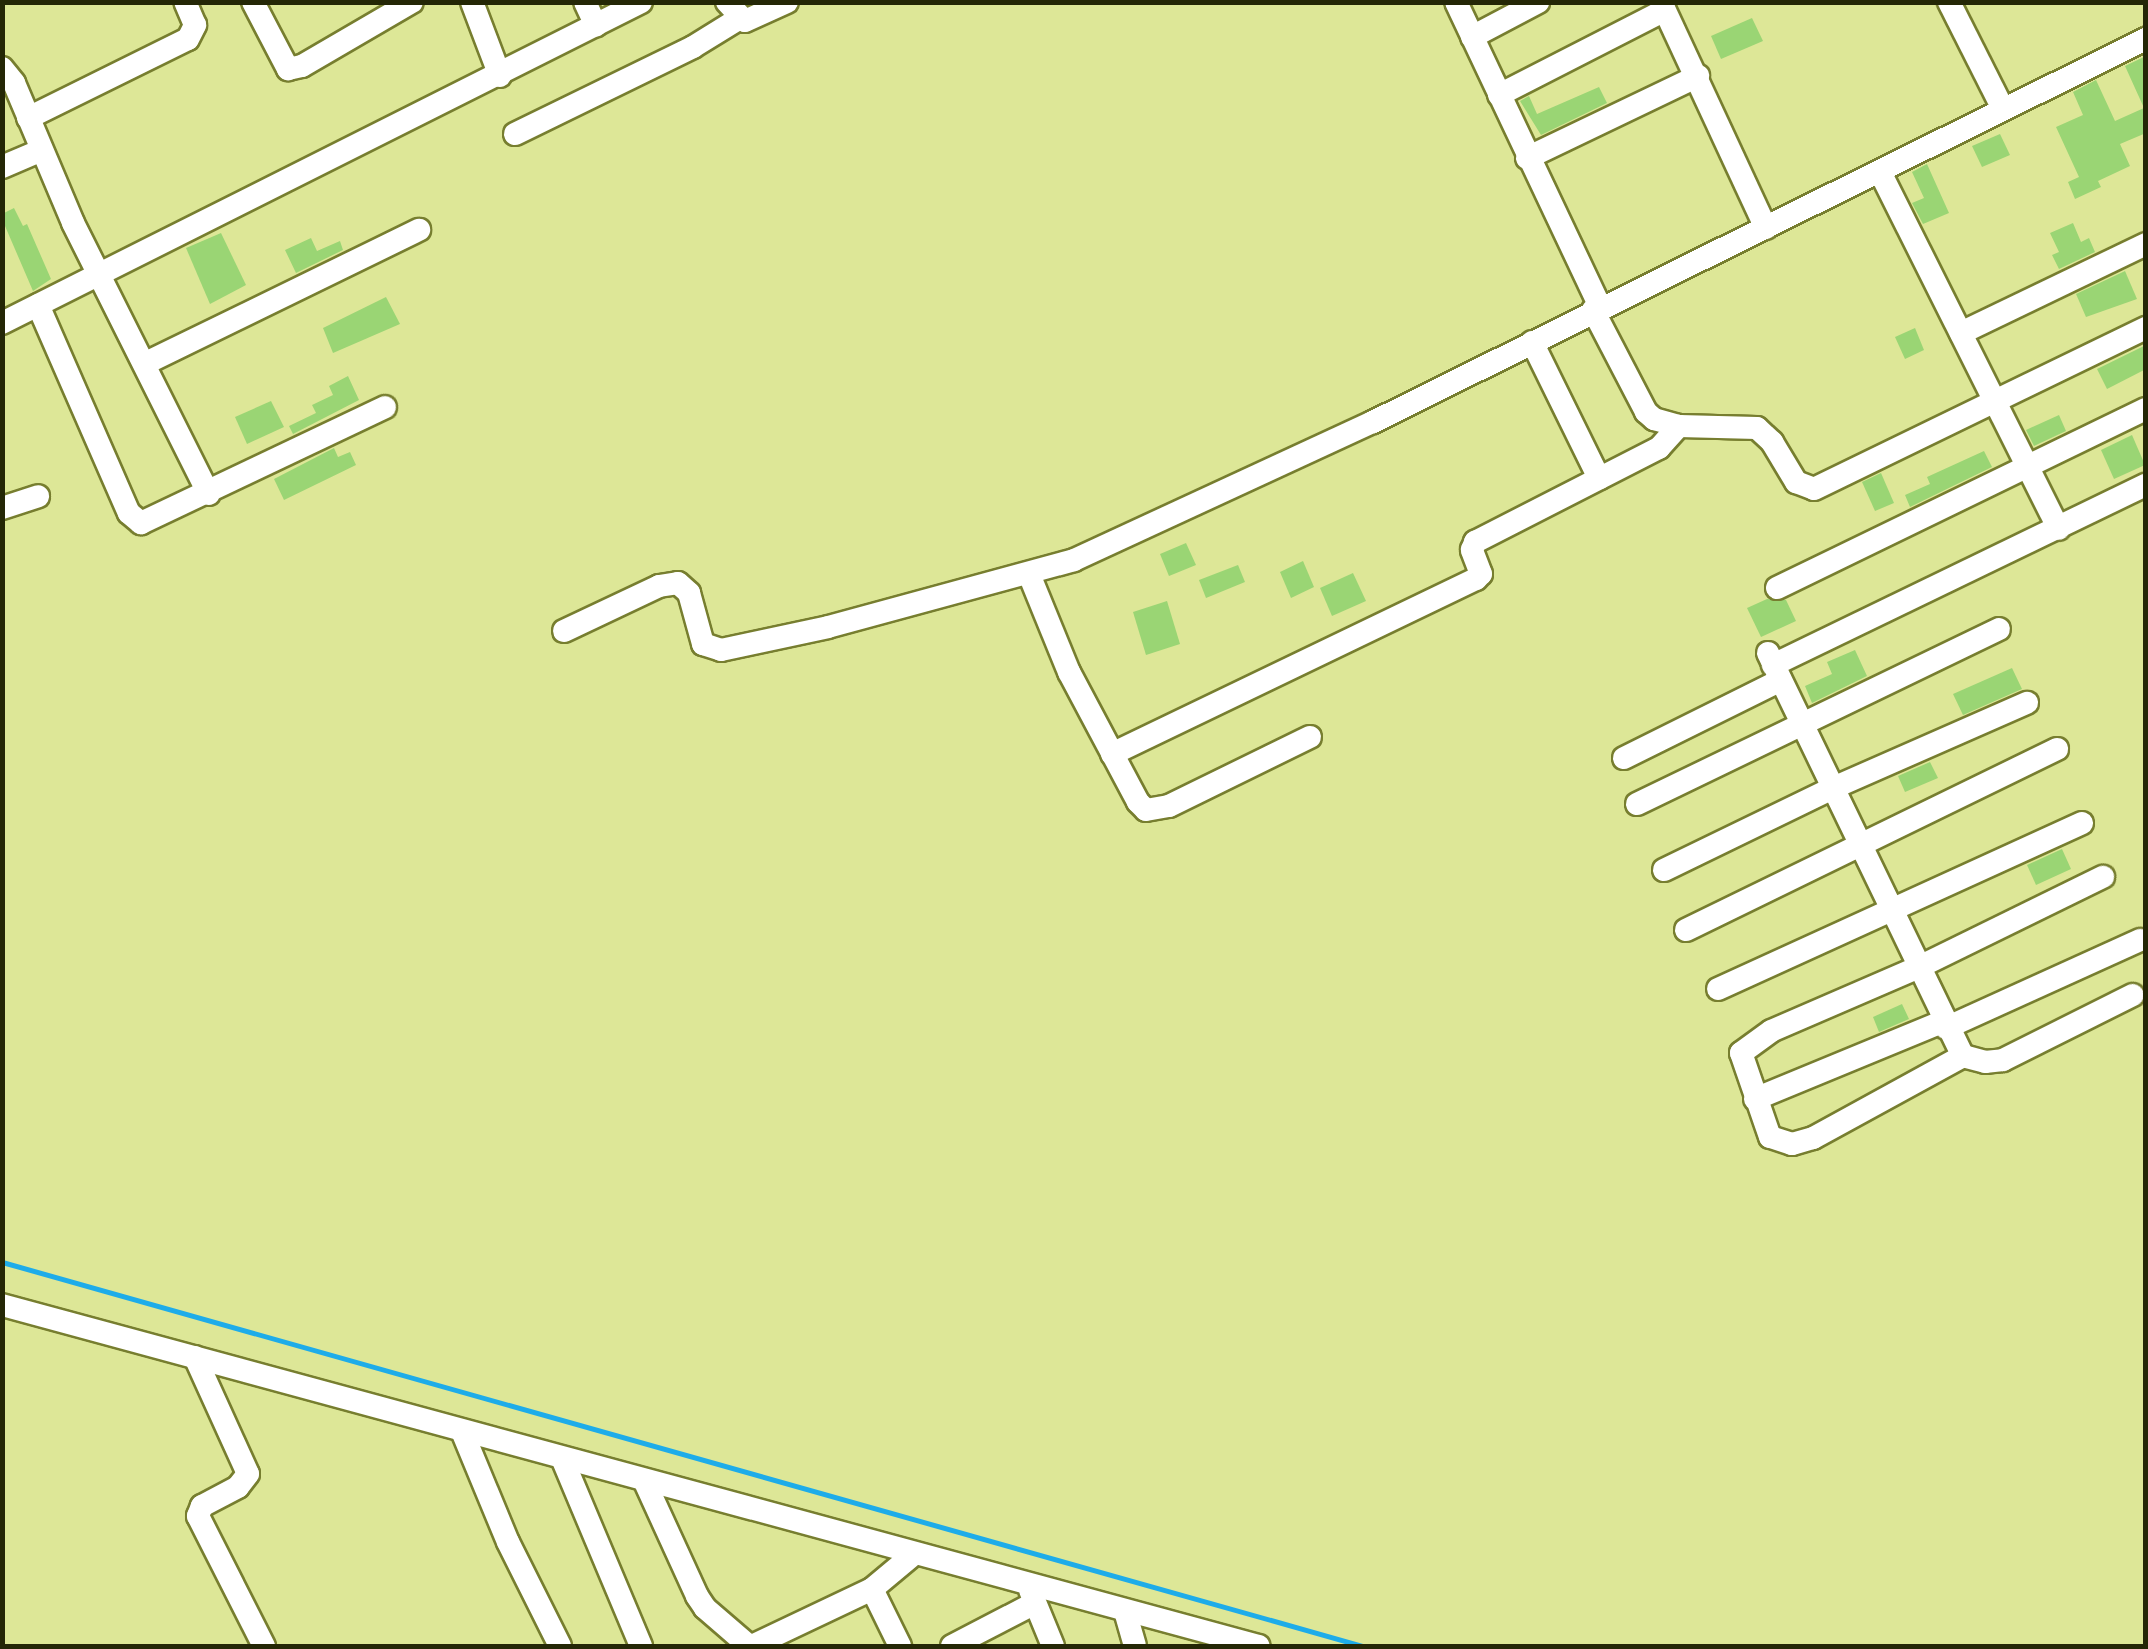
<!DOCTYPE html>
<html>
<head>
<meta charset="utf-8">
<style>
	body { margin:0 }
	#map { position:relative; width:2148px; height:1649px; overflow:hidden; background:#dde797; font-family:"Space Grotesk",sans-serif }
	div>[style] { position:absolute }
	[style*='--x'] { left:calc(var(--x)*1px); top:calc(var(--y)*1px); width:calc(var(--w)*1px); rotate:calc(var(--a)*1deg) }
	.stream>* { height:5px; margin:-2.5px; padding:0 2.5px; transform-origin:2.5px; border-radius:2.5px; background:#1eace9 }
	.building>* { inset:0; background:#9ad574 }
	.roads { filter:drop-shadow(2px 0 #777e2f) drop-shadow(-2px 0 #777e2f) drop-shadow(0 2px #777e2f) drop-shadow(0 -2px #777e2f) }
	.street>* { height:22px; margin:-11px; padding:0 11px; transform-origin:11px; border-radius:11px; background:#fff }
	span { translate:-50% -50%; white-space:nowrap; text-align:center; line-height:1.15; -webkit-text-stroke:8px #eaf4a4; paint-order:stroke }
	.frame { position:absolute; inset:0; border:5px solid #242706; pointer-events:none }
</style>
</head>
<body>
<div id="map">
	<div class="stream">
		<i style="--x:2;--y:1262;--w:1414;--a:15.76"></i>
	</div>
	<div class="building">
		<i style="clip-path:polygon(1752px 18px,1763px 41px,1721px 59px,1711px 36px)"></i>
		<i style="clip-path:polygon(2146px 56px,2146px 133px,2120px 144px,2130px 166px,2098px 181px,2101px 187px,2075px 199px,2068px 182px,2079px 177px,2056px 127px,2083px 115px,2073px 92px,2096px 80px,2115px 121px,2144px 108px,2125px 66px)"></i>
		<i style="clip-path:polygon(1599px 87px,1607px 103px,1541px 135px,1520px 101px,1529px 96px,1537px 114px)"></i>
		<i style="clip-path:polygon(2000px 134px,2010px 155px,1982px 167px,1972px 146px)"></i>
		<i style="clip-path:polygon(1927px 164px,1949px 213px,1923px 224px,1912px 203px,1924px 198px,1912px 172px)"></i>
		<i style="clip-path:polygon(14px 208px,23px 226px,27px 224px,51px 279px,33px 291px,2px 219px,2px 214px)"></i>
		<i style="clip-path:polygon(2073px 223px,2081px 242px,2089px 238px,2095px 252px,2059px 269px,2052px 255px,2059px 252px,2050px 233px)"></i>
		<i style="clip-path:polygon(221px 233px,246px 285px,210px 304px,186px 248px)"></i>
		<i style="clip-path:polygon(311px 238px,317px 251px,340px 241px,343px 250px,296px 273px,285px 250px)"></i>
		<i style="clip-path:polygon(2125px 271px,2137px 299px,2086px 317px,2076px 294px)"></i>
		<i style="clip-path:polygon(386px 297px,400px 324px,333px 353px,323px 328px)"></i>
		<i style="clip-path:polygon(1915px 328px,1924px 350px,1905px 359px,1895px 337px)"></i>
		<i style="clip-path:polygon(2146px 345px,2146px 369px,2107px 389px,2097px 369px)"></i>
		<i style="clip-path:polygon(348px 376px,359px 400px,293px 434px,289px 426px,316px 413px,312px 405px,333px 395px,329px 386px)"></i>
		<i style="clip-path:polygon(271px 401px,284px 427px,247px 444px,235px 417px)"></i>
		<i style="clip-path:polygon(2059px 415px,2066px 431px,2034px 446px,2026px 430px)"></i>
		<i style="clip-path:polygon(2132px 435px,2145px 465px,2114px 479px,2101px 450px)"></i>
		<i style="clip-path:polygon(334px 448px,338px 457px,350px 452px,356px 465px,284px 500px,274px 479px)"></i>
		<i style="clip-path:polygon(1984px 451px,1992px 467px,1910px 507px,1905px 495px,1930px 484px,1927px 477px)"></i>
		<i style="clip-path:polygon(1881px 473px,1894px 503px,1875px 511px,1862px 482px)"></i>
		<i style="clip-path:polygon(1186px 543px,1196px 565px,1169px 576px,1160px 554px)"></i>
		<i style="clip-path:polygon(1303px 561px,1314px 587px,1291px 598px,1280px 572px)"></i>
		<i style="clip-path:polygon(1238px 565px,1245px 582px,1206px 598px,1199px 580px)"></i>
		<i style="clip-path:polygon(1353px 573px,1366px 601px,1332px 616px,1320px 588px)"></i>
		<i style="clip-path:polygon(1767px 599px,1786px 600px,1796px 621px,1761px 637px,1747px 608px)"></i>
		<i style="clip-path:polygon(1167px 601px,1180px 644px,1146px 655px,1133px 612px)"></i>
		<i style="clip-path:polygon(1855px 650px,1867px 676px,1812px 703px,1805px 686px,1832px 674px,1827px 662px)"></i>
		<i style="clip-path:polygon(2012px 668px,2022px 689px,1963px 715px,1953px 694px)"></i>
		<i style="clip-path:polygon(1930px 762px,1938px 778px,1905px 792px,1898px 776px)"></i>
		<i style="clip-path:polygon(2062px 849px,2071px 869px,2036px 885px,2027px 865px)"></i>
		<i style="clip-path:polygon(1902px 1004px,1909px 1019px,1879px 1032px,1873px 1017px)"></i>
	</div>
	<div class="roads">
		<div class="street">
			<i style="--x:253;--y:2;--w:76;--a:62.4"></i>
			<i style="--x:288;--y:69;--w:14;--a:-12"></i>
			<i style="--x:302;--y:66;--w:127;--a:-30.2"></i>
			<i style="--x:472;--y:2;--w:79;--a:69.3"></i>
			<i style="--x:585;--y:2;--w:26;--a:65"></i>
			<i style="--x:727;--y:2;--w:26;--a:47"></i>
			<i style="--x:745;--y:21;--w:46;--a:-24.3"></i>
			<i style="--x:1456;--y:2;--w:337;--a:64.7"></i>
			<i style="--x:1661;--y:2;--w:249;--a:65.1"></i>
			<i style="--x:1949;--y:2;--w:120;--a:63.2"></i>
			<i style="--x:1472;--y:37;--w:75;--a:-27.9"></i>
			<i style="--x:2;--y:68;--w:19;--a:51"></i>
			<i style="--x:14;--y:83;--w:152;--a:67.1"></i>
			<i style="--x:73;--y:223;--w:303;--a:63.4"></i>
			<i style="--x:1499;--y:95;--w:186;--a:-27.1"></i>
			<i style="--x:28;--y:118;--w:178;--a:-26.3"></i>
			<i style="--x:188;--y:39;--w:16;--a:-63"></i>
			<i style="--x:195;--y:25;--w:25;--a:-113"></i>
			<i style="--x:515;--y:134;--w:198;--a:-26"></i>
			<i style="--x:693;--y:47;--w:55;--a:-31.7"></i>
			<i style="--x:1527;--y:158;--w:190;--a:-25.6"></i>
			<i style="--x:2;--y:167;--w:43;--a:-23"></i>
			<i style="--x:1880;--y:172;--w:399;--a:63.4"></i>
			<i style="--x:38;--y:305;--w:227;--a:66.4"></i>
			<i style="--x:129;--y:513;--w:16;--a:40"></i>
			<i style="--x:141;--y:523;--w:270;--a:-25.4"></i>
			<i style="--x:1593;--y:310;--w:115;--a:62.5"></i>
			<i style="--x:1646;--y:412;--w:11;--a:41"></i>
			<i style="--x:1654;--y:419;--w:26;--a:16"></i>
			<i style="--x:1679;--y:426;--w:78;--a:1.5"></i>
			<i style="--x:1757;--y:428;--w:21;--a:43"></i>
			<i style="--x:1772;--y:442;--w:47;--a:59"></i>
			<i style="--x:1796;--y:482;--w:19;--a:21"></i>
			<i style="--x:1814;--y:489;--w:369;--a:-25.9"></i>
			<i style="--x:2;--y:323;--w:715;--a:-26.67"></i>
			<i style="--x:1961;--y:333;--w:205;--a:-25.7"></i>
			<i style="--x:1532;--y:342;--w:152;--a:63.8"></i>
			<i style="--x:146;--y:363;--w:304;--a:-26"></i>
			<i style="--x:2;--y:508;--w:38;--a:-18"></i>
			<i style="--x:1029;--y:574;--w:106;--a:67.8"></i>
			<i style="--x:1069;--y:672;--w:147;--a:62"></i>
			<i style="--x:1138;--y:802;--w:11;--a:45"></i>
			<i style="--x:1146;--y:810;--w:23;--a:-10"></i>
			<i style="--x:1169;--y:806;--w:157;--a:-26.1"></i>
			<i style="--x:1777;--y:588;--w:410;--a:-25.9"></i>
			<i style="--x:564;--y:631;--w:105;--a:-25.3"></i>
			<i style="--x:659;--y:586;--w:19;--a:-9"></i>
			<i style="--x:678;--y:583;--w:15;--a:42"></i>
			<i style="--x:689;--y:593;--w:53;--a:74.6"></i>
			<i style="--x:703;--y:644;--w:19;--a:18"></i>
			<i style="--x:721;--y:650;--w:109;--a:-12.1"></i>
			<i style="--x:828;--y:627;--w:255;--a:-15.2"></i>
			<i style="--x:1074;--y:560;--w:329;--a:-24.8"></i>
			<i style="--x:1373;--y:422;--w:863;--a:-26.36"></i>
			<i style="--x:1768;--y:653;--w:448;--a:64.2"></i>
			<i style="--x:1963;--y:1056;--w:23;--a:15"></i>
			<i style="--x:1985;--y:1062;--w:18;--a:-6"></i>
			<i style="--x:2003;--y:1060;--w:145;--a:-26.6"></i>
			<i style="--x:1773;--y:665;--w:414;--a:-25.8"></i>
			<i style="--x:1112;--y:754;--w:404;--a:-25.7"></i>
			<i style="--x:1476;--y:579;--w:7;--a:-45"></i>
			<i style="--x:1481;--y:574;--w:26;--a:-111"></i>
			<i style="--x:1472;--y:550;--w:9;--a:-69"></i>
			<i style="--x:1475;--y:542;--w:207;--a:-27.1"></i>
			<i style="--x:1659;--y:448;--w:30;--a:-48"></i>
			<i style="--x:1624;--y:758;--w:175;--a:-26.4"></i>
			<i style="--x:1637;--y:804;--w:402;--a:-25.8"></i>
			<i style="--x:1664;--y:870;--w:188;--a:-25.9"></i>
			<i style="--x:1833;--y:788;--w:212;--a:-23.7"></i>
			<i style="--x:1686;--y:930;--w:413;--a:-26"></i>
			<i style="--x:1718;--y:989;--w:400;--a:-24.5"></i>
			<i style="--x:1946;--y:1028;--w:213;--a:-24.4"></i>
			<i style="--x:1963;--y:1056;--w:171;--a:151.3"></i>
			<i style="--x:1813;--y:1138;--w:22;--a:164"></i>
			<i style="--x:1792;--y:1144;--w:23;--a:-162"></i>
			<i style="--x:1770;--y:1137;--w:89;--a:-109"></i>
			<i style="--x:1741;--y:1053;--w:37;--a:-36"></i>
			<i style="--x:1771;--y:1031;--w:161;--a:-23.4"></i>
			<i style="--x:1919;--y:967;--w:205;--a:-26.1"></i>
			<i style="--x:1755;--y:1099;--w:204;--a:-22.4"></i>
			<i style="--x:2;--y:1305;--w:1302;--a:15.18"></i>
			<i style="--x:195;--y:1357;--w:128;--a:65.6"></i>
			<i style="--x:248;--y:1474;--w:16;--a:128"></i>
			<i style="--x:238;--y:1487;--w:41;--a:152.2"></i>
			<i style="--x:202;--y:1506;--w:11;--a:112"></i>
			<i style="--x:198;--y:1516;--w:146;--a:63.1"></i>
			<i style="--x:462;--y:1431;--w:120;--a:67.5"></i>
			<i style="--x:508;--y:1542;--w:116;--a:63.4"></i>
			<i style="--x:562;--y:1458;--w:204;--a:67.2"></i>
			<i style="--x:644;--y:1480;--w:128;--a:65.4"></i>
			<i style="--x:697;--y:1596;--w:14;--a:56"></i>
			<i style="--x:705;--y:1608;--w:58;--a:40.8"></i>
			<i style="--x:872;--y:1589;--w:64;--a:63.8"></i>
			<i style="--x:1030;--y:1590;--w:61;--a:67.7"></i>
			<i style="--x:1125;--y:1611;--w:36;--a:74"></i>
			<i style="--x:752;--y:1646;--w:133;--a:-25.4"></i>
			<i style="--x:872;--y:1589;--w:55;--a:-39.8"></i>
			<i style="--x:952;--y:1646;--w:91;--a:-27.4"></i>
		</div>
	</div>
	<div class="frame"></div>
</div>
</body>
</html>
